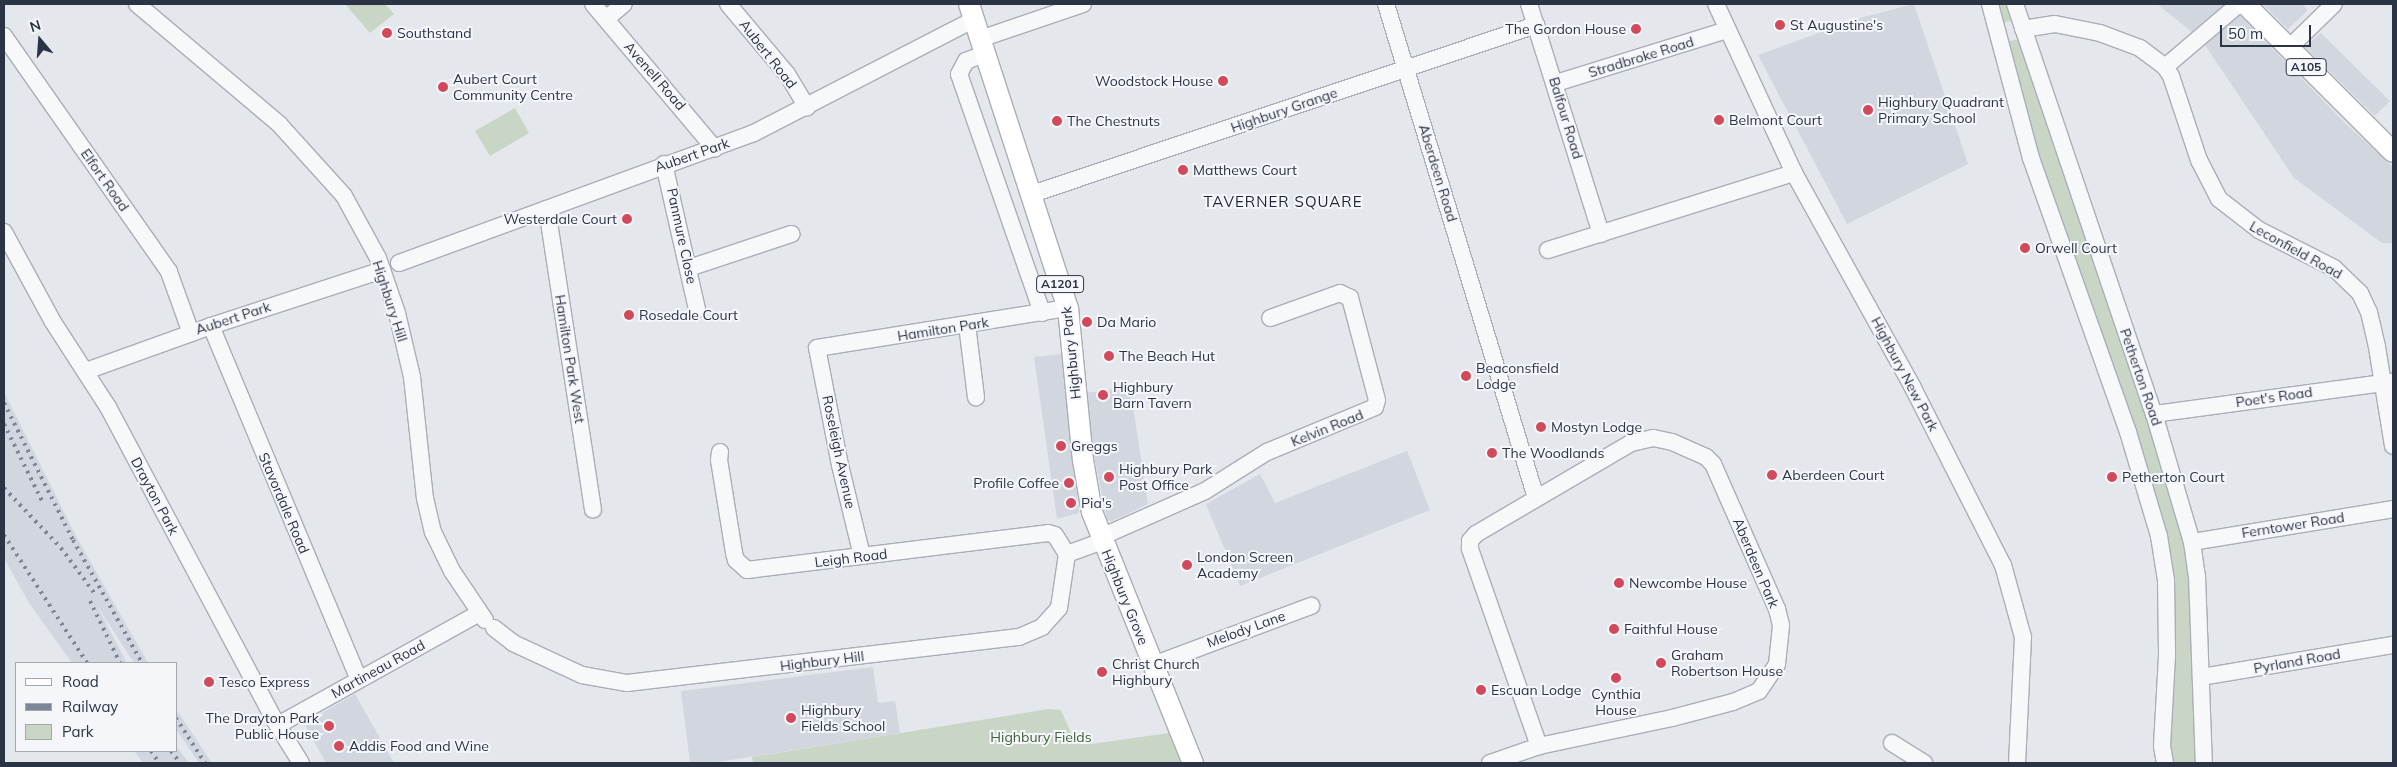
<!DOCTYPE html>
<html>
<head>
<meta charset="utf-8">
<style>
	body { margin:0 }
	#map { position:relative; width:2397px; height:767px; overflow:hidden; background:#e4e7ec; font-family:Mulish,sans-serif }
	div>[style] { position:absolute }
	[style*='--x'] { left:calc(var(--x)*1px); top:calc(var(--y)*1px); width:calc(var(--w)*1px); rotate:calc(var(--a)*1deg) }
	.built>* { inset:0; background:#d2d6de }
	.green>* { inset:0; background:#c9d6c5 }
	.roads { filter:drop-shadow(1px 0 #a9aeb7) drop-shadow(-1px 0 #a9aeb7) drop-shadow(0 1px #a9aeb7) drop-shadow(0 -1px #a9aeb7) }
	.minor>* { height:16px; margin:-8px; padding:0 8px; transform-origin:8px; border-radius:8px; background:#f7f8fa }
	.major>* { height:20px; margin:-10px; padding:0 10px; transform-origin:10px; border-radius:10px; background:#fff }
	.rail>* { height:4px; margin-top:-2px; transform-origin:0; background:repeating-linear-gradient(90deg,#7d8696 0 2.5px,transparent 0 7.5px) }
	.dots>* { width:14px; height:14px; translate:-50% -50%; box-sizing:border-box; border:2px solid #f4f6f9; border-radius:50% }
	span { translate:-50% -50%; white-space:nowrap; text-align:center; line-height:1.15; -webkit-text-stroke:4px #f4f6f9; paint-order:stroke }
	.shield-label span { padding:1px 4px; background:#f4f6f9; border:1px solid; border-radius:4px; -webkit-text-stroke-width:0 }
	.shield-label { font-size:12px; color:#2b3445; font-weight:700 }
	.poi-label { font-size:14px; color:#2b3445 }
	.left { translate:0 -50%; text-align:left }
	.right { translate:-100% -50%; text-align:right }
	.street-label { font-size:14px; color:#2b3445 }
	.park-label { font-size:14px; color:#3f6138 }
	.neighbourhood-label { font-size:15px; color:#1d2536; letter-spacing:1px }
	.frame { position:absolute; inset:0; border:5px solid #2b3445; pointer-events:none }
	.legend { position:absolute; left:15px; top:662px; width:162px; height:90px; box-sizing:border-box; background:#f4f6f9; border:1px solid #a4a8b1; margin:0; padding:6px 9px; list-style:none; font-size:15px; color:#2b3445 }
	.legend li { display:flex; align-items:center; gap:10px; height:25px }
	.legend b { width:25px; border:1px solid #a4a8b1 }
	.north { position:absolute; left:15px; top:15px; width:50px; height:50px; -webkit-text-stroke:4px #f4f6f9; paint-order:stroke; rotate:342deg; font-size:14px; font-weight:700; line-height:20px; text-align:center; color:#2b3445 }
	.north::after { content:''; display:block; margin:auto; width:18px; height:22px; background:#2b3445; clip-path:polygon(50% 0,100% 100%,50% 72%,0 100%) }
	.scale { position:absolute; left:2220px; top:25px; width:91px; height:22px; box-sizing:border-box; border:2px solid #2b3445; border-top:0; padding-left:6px; font-size:15px; line-height:18px; white-space:nowrap; color:#2b3445; -webkit-text-stroke:4px #f4f6f9; paint-order:stroke }
</style>
</head>
<body>
<div id="map">
	<div class="built">
		<i style="clip-path:polygon(1914px 4px,1968px 164px,1847px 224px,1758px 55px,1860px 18px)"></i>
		<i style="clip-path:polygon(2157px 4px,2225px 4px,2192px 32px)"></i>
		<i style="clip-path:polygon(2263px 4px,2302px 4px,2308px 10px,2288px 29px)"></i>
		<i style="clip-path:polygon(2238px 13px,2345px 123px,2393px 167px,2393px 243px,2382px 243px,2294px 178px,2203px 42px)"></i>
		<i style="clip-path:polygon(2321px 33px,2390px 101px,2375px 116px,2305px 47px)"></i>
		<i style="clip-path:polygon(1063px 354px,1079px 513px,1057px 519px,1034px 357px)"></i>
		<i style="clip-path:polygon(1130px 387px,1148px 504px,1112px 521px,1107px 520px,1092px 446px,1085px 393px)"></i>
		<i style="clip-path:polygon(4px 392px,77px 538px,148px 663px,134px 663px,96px 604px,127px 663px,72px 663px,29px 603px,4px 558px)"></i>
		<i style="clip-path:polygon(1407px 451px,1430px 510px,1240px 586px,1206px 504px,1260px 474px,1275px 503px)"></i>
		<i style="clip-path:polygon(873px 667px,878px 703px,895px 701px,900px 733px,712px 763px,690px 763px,681px 691px)"></i>
		<i style="clip-path:polygon(355px 694px,394px 763px,326px 763px,304px 723px)"></i>
		<i style="clip-path:polygon(176px 709px,212px 763px,199px 763px,176px 729px)"></i>
		<i style="clip-path:polygon(176px 746px,189px 763px,143px 763px,134px 751px,176px 751px)"></i>
	</div>
	<div class="green">
		<i style="clip-path:polygon(345px 4px,385px 4px,394px 14px,370px 33px)"></i>
		<i style="clip-path:polygon(1993px 4px,2012px 4px,2016px 19px,2000px 24px)"></i>
		<i style="clip-path:polygon(2023px 38px,2189px 545px,2200px 763px,2169px 763px,2173px 607px,2061px 220px,2029px 123px,2006px 42px)"></i>
		<i style="clip-path:polygon(515px 108px,529px 133px,490px 156px,475px 131px)"></i>
		<i style="clip-path:polygon(1049px 709px,1061px 710px,1071px 733px,1091px 744px,1169px 733px,1181px 763px,753px 763px,752px 757px)"></i>
	</div>
	<div class="roads">
		<div class="minor">
			<i style="--x:137;--y:4;--w:186;--a:40.2"></i>
			<i style="--x:279;--y:124;--w:97;--a:47.9"></i>
			<i style="--x:344;--y:196;--w:71;--a:61.3"></i>
			<i style="--x:378;--y:258;--w:58;--a:70.9"></i>
			<i style="--x:397;--y:313;--w:66;--a:76.8"></i>
			<i style="--x:412;--y:377;--w:122;--a:83.9"></i>
			<i style="--x:425;--y:498;--w:35;--a:77"></i>
			<i style="--x:433;--y:532;--w:43;--a:64"></i>
			<i style="--x:452;--y:571;--w:59;--a:56"></i>
			<i style="--x:593;--y:4;--w:189;--a:49.9"></i>
			<i style="--x:728;--y:4;--w:92;--a:49.9"></i>
			<i style="--x:787;--y:74;--w:39;--a:59"></i>
			<i style="--x:1386;--y:4;--w:516;--a:73.11"></i>
			<i style="--x:1529;--y:4;--w:241;--a:72.6"></i>
			<i style="--x:1716;--y:4;--w:186;--a:65.2"></i>
			<i style="--x:1794;--y:173;--w:244;--a:61"></i>
			<i style="--x:1912;--y:386;--w:201;--a:63.1"></i>
			<i style="--x:2003;--y:565;--w:75;--a:74.5"></i>
			<i style="--x:2023;--y:637;--w:126;--a:92.7"></i>
			<i style="--x:1990;--y:4;--w:159;--a:75.1"></i>
			<i style="--x:2031;--y:158;--w:291;--a:70.5"></i>
			<i style="--x:2128;--y:432;--w:109;--a:73.4"></i>
			<i style="--x:2159;--y:536;--w:45;--a:81"></i>
			<i style="--x:2166;--y:580;--w:76;--a:89.2"></i>
			<i style="--x:2167;--y:656;--w:90;--a:93.2"></i>
			<i style="--x:2162;--y:746;--w:17;--a:80"></i>
			<i style="--x:2015;--y:4;--w:433;--a:71.3"></i>
			<i style="--x:2154;--y:414;--w:134;--a:73.5"></i>
			<i style="--x:2192;--y:542;--w:34;--a:82"></i>
			<i style="--x:2197;--y:576;--w:187;--a:87.9"></i>
			<i style="--x:606;--y:19;--w:23;--a:-40"></i>
			<i style="--x:2023;--y:29;--w:32;--a:-9"></i>
			<i style="--x:2055;--y:24;--w:46;--a:11.3"></i>
			<i style="--x:2100;--y:33;--w:43;--a:20.6"></i>
			<i style="--x:2140;--y:48;--w:31;--a:37"></i>
			<i style="--x:2165;--y:67;--w:11;--a:56"></i>
			<i style="--x:2171;--y:76;--w:89;--a:71.6"></i>
			<i style="--x:2199;--y:160;--w:44;--a:62.9"></i>
			<i style="--x:2219;--y:199;--w:51;--a:37.8"></i>
			<i style="--x:2259;--y:230;--w:84;--a:26.9"></i>
			<i style="--x:2334;--y:268;--w:36;--a:44"></i>
			<i style="--x:2360;--y:293;--w:21;--a:65"></i>
			<i style="--x:2369;--y:312;--w:36;--a:77"></i>
			<i style="--x:2377;--y:347;--w:100;--a:80.8"></i>
			<i style="--x:4;--y:36;--w:288;--a:55"></i>
			<i style="--x:169;--y:272;--w:65;--a:70.2"></i>
			<i style="--x:980;--y:39;--w:109;--a:-18.8"></i>
			<i style="--x:2288;--y:49;--w:64;--a:-44.4"></i>
			<i style="--x:985;--y:54;--w:20;--a:160"></i>
			<i style="--x:966;--y:61;--w:15;--a:118"></i>
			<i style="--x:959;--y:74;--w:253;--a:70.8"></i>
			<i style="--x:2165;--y:67;--w:97;--a:-40.4"></i>
			<i style="--x:1556;--y:83;--w:179;--a:-17.2"></i>
			<i style="--x:664;--y:164;--w:149;--a:77.2"></i>
			<i style="--x:1032;--y:194;--w:532;--a:-18.54"></i>
			<i style="--x:547;--y:209;--w:304;--a:81.3"></i>
			<i style="--x:4;--y:232;--w:102;--a:61.4"></i>
			<i style="--x:53;--y:322;--w:101;--a:57.1"></i>
			<i style="--x:108;--y:407;--w:356;--a:62"></i>
			<i style="--x:275;--y:721;--w:49;--a:58.2"></i>
			<i style="--x:1548;--y:250;--w:258;--a:-17.4"></i>
			<i style="--x:399;--y:263;--w:378;--a:-20.1"></i>
			<i style="--x:754;--y:133;--w:246;--a:-27.3"></i>
			<i style="--x:689;--y:268;--w:108;--a:-18.4"></i>
			<i style="--x:967;--y:325;--w:73;--a:82.9"></i>
			<i style="--x:211;--y:326;--w:383;--a:67.3"></i>
			<i style="--x:86;--y:371;--w:133;--a:-19.8"></i>
			<i style="--x:211;--y:326;--w:180;--a:-18.1"></i>
			<i style="--x:2154;--y:414;--w:240;--a:-7.7"></i>
			<i style="--x:720;--y:452;--w:8;--a:97"></i>
			<i style="--x:719;--y:460;--w:94;--a:80.8"></i>
			<i style="--x:734;--y:553;--w:7;--a:74"></i>
			<i style="--x:736;--y:560;--w:15;--a:42"></i>
			<i style="--x:747;--y:570;--w:303;--a:-7"></i>
			<i style="--x:1048;--y:533;--w:7;--a:16"></i>
			<i style="--x:1055;--y:535;--w:22;--a:58"></i>
			<i style="--x:1101;--y:537;--w:114;--a:-23.9"></i>
			<i style="--x:1205;--y:491;--w:73;--a:-32.2"></i>
			<i style="--x:1267;--y:452;--w:117;--a:-22.6"></i>
			<i style="--x:1375;--y:407;--w:7;--a:-74"></i>
			<i style="--x:1377;--y:400;--w:106;--a:-104.8"></i>
			<i style="--x:1350;--y:298;--w:11;--a:-153"></i>
			<i style="--x:1340;--y:293;--w:74;--a:160.3"></i>
			<i style="--x:2192;--y:542;--w:204;--a:-9.3"></i>
			<i style="--x:862;--y:556;--w:94;--a:-103.6"></i>
			<i style="--x:840;--y:465;--w:119;--a:-101.1"></i>
			<i style="--x:817;--y:348;--w:254;--a:-9.1"></i>
			<i style="--x:494;--y:628;--w:24;--a:38"></i>
			<i style="--x:513;--y:643;--w:76;--a:24.9"></i>
			<i style="--x:582;--y:675;--w:46;--a:10.1"></i>
			<i style="--x:627;--y:683;--w:395;--a:-6.7"></i>
			<i style="--x:1019;--y:637;--w:25;--a:-23"></i>
			<i style="--x:1042;--y:627;--w:25;--a:-48"></i>
			<i style="--x:1059;--y:608;--w:55;--a:-81.6"></i>
			<i style="--x:1067;--y:554;--w:38;--a:-20"></i>
			<i style="--x:1153;--y:665;--w:169;--a:-20.5"></i>
			<i style="--x:2201;--y:677;--w:195;--a:-9.5"></i>
			<i style="--x:278;--y:725;--w:230;--a:-29.1"></i>
			<i style="--x:1892;--y:743;--w:38;--a:32"></i>
			<i style="--x:1490;--y:763;--w:52;--a:-19.1"></i>
			<i style="--x:1539;--y:746;--w:136;--a:-11.9"></i>
			<i style="--x:1672;--y:718;--w:63;--a:-14.7"></i>
			<i style="--x:1733;--y:702;--w:28;--a:-23"></i>
			<i style="--x:1759;--y:691;--w:32;--a:-56"></i>
			<i style="--x:1777;--y:664;--w:39;--a:-84"></i>
			<i style="--x:1781;--y:625;--w:16;--a:-104"></i>
			<i style="--x:1777;--y:609;--w:158;--a:-113.8"></i>
			<i style="--x:1713;--y:464;--w:10;--a:-135"></i>
			<i style="--x:1706;--y:457;--w:37;--a:-156"></i>
			<i style="--x:1672;--y:442;--w:19;--a:-168"></i>
			<i style="--x:1653;--y:438;--w:23;--a:167"></i>
			<i style="--x:1631;--y:443;--w:180;--a:149.6"></i>
			<i style="--x:1476;--y:534;--w:9;--a:131"></i>
			<i style="--x:1470;--y:541;--w:8;--a:90"></i>
			<i style="--x:1470;--y:549;--w:209;--a:70.7"></i>
		</div>
		<div class="major">
			<i style="--x:969;--y:4;--w:320;--a:72"></i>
			<i style="--x:1068;--y:308;--w:153;--a:84.4"></i>
			<i style="--x:1083;--y:460;--w:53;--a:80.2"></i>
			<i style="--x:1092;--y:512;--w:271;--a:68.1"></i>
			<i style="--x:2245;--y:4;--w:209;--a:45"></i>
		</div>
	</div>
	<div class="rail">
		<i style="--x:4;--y:403;--w:153;--a:63.3"></i>
		<i style="--x:73;--y:540;--w:141;--a:60.7"></i>
		<i style="--x:4;--y:424;--w:86;--a:63.7"></i>
		<i style="--x:4;--y:488;--w:83;--a:46.5"></i>
		<i style="--x:61;--y:548;--w:57;--a:53.5"></i>
		<i style="--x:4;--y:535;--w:153;--a:57"></i>
		<i style="--x:90;--y:601;--w:69;--a:64.2"></i>
		<i style="--x:176;--y:718;--w:54;--a:57.2"></i>
		<i style="--x:151;--y:751;--w:14;--a:56"></i>
		<i style="--x:171;--y:751;--w:15;--a:53"></i>
	</div>
	<div class="dots">
		<i style="left:1780px;top:25px;background:#d1495b"></i>
		<i style="left:1636px;top:29px;background:#d1495b"></i>
		<i style="left:387px;top:33px;background:#d1495b"></i>
		<i style="left:1223px;top:81px;background:#d1495b"></i>
		<i style="left:443px;top:87px;background:#d1495b"></i>
		<i style="left:1868px;top:110px;background:#d1495b"></i>
		<i style="left:1719px;top:120px;background:#d1495b"></i>
		<i style="left:1057px;top:121px;background:#d1495b"></i>
		<i style="left:1183px;top:170px;background:#d1495b"></i>
		<i style="left:627px;top:219px;background:#d1495b"></i>
		<i style="left:2025px;top:248px;background:#d1495b"></i>
		<i style="left:629px;top:315px;background:#d1495b"></i>
		<i style="left:1087px;top:322px;background:#d1495b"></i>
		<i style="left:1109px;top:356px;background:#d1495b"></i>
		<i style="left:1466px;top:376px;background:#d1495b"></i>
		<i style="left:1103px;top:395px;background:#d1495b"></i>
		<i style="left:1541px;top:427px;background:#d1495b"></i>
		<i style="left:1061px;top:446px;background:#d1495b"></i>
		<i style="left:1492px;top:453px;background:#d1495b"></i>
		<i style="left:1772px;top:475px;background:#d1495b"></i>
		<i style="left:1109px;top:477px;background:#d1495b"></i>
		<i style="left:2112px;top:477px;background:#d1495b"></i>
		<i style="left:1069px;top:483px;background:#d1495b"></i>
		<i style="left:1071px;top:503px;background:#d1495b"></i>
		<i style="left:1187px;top:565px;background:#d1495b"></i>
		<i style="left:1619px;top:583px;background:#d1495b"></i>
		<i style="left:1614px;top:629px;background:#d1495b"></i>
		<i style="left:1661px;top:663px;background:#d1495b"></i>
		<i style="left:1102px;top:672px;background:#d1495b"></i>
		<i style="left:1616px;top:678px;background:#d1495b"></i>
		<i style="left:209px;top:682px;background:#d1495b"></i>
		<i style="left:1481px;top:690px;background:#d1495b"></i>
		<i style="left:791px;top:718px;background:#d1495b"></i>
		<i style="left:329px;top:726px;background:#d1495b"></i>
		<i style="left:339px;top:746px;background:#d1495b"></i>
	</div>
	<div class="shield-label">
		<span style="left:2306px;top:67px">A105</span>
		<span style="left:1060px;top:284px">A1201</span>
	</div>
	<div class="poi-label">
		<span class="left" style="left:1790px;top:25px">St Augustine's</span>
		<span class="right" style="left:1626px;top:29px">The Gordon House</span>
		<span class="left" style="left:397px;top:33px">Southstand</span>
		<span class="left" style="left:453px;top:87px">Aubert Court<br>Community Centre</span>
		<span class="right" style="left:1213px;top:81px">Woodstock House</span>
		<span class="left" style="left:1878px;top:110px">Highbury Quadrant<br>Primary School</span>
		<span class="left" style="left:1729px;top:120px">Belmont Court</span>
		<span class="left" style="left:1067px;top:121px">The Chestnuts</span>
		<span class="left" style="left:1193px;top:170px">Matthews Court</span>
		<span class="right" style="left:617px;top:219px">Westerdale Court</span>
		<span class="left" style="left:2035px;top:248px">Orwell Court</span>
		<span class="left" style="left:639px;top:315px">Rosedale Court</span>
		<span class="left" style="left:1097px;top:322px">Da Mario</span>
		<span class="left" style="left:1119px;top:356px">The Beach Hut</span>
		<span class="left" style="left:1476px;top:376px">Beaconsfield<br>Lodge</span>
		<span class="left" style="left:1113px;top:395px">Highbury<br>Barn Tavern</span>
		<span class="left" style="left:1551px;top:427px">Mostyn Lodge</span>
		<span class="left" style="left:1071px;top:446px">Greggs</span>
		<span class="left" style="left:1502px;top:453px">The Woodlands</span>
		<span class="left" style="left:1119px;top:477px">Highbury Park<br>Post Office</span>
		<span class="left" style="left:1782px;top:475px">Aberdeen Court</span>
		<span class="left" style="left:2122px;top:477px">Petherton Court</span>
		<span class="right" style="left:1059px;top:483px">Profile Coffee</span>
		<span class="left" style="left:1081px;top:503px">Pia's</span>
		<span class="left" style="left:1197px;top:565px">London Screen<br>Academy</span>
		<span class="left" style="left:1629px;top:583px">Newcombe House</span>
		<span class="left" style="left:1624px;top:629px">Faithful House</span>
		<span class="left" style="left:1671px;top:663px">Graham<br>Robertson House</span>
		<span class="left" style="left:1112px;top:672px">Christ Church<br>Highbury</span>
		<span class="left" style="left:219px;top:682px">Tesco Express</span>
		<span class="left" style="left:1491px;top:690px">Escuan Lodge</span>
		<span style="left:1616px;top:702px">Cynthia<br>House</span>
		<span class="left" style="left:801px;top:718px">Highbury<br>Fields School</span>
		<span class="right" style="left:319px;top:726px">The Drayton Park<br>Public House</span>
		<span class="left" style="left:349px;top:746px">Addis Food and Wine</span>
	</div>
	<div class="street-label">
		<span style="left:768px;top:54px;rotate:52deg">Aubert Road</span>
		<span style="left:1641px;top:57px;rotate:-17deg">Stradbroke Road</span>
		<span style="left:655px;top:76px;rotate:49deg">Avenell Road</span>
		<span style="left:1284px;top:110px;rotate:-19deg">Highbury Grange</span>
		<span style="left:1566px;top:118px;rotate:73deg">Balfour Road</span>
		<span style="left:692px;top:155px;rotate:-19deg">Aubert Park</span>
		<span style="left:1438px;top:173px;rotate:73deg">Aberdeen Road</span>
		<span style="left:105px;top:180px;rotate:55deg">Elfort Road</span>
		<span style="left:682px;top:236px;rotate:78deg">Panmure Close</span>
		<span style="left:2296px;top:250px;rotate:29deg">Leconfield Road</span>
		<span style="left:390px;top:301px;rotate:72deg">Highbury Hill</span>
		<span style="left:233px;top:318px;rotate:-18deg">Aubert Park</span>
		<span style="left:943px;top:329px;rotate:-9deg">Hamilton Park</span>
		<span style="left:1071px;top:353px;rotate:-96deg">Highbury Park</span>
		<span style="left:570px;top:359px;rotate:81deg">Hamilton Park West</span>
		<span style="left:1905px;top:374px;rotate:62deg">Highbury New Park</span>
		<span style="left:2141px;top:377px;rotate:71deg">Petherton Road</span>
		<span style="left:2274px;top:397px;rotate:-8deg">Poet's Road</span>
		<span style="left:1327px;top:428px;rotate:-22deg">Kelvin Road</span>
		<span style="left:839px;top:452px;rotate:78deg">Roseleigh Avenue</span>
		<span style="left:155px;top:496px;rotate:62deg">Drayton Park</span>
		<span style="left:284px;top:503px;rotate:67deg">Stavordale Road</span>
		<span style="left:2293px;top:525px;rotate:-9deg">Ferntower Road</span>
		<span style="left:851px;top:558px;rotate:-7deg">Leigh Road</span>
		<span style="left:1756px;top:563px;rotate:67deg">Aberdeen Park</span>
		<span style="left:1125px;top:597px;rotate:68deg">Highbury Grove</span>
		<span style="left:1246px;top:629px;rotate:-20deg">Melody Lane</span>
		<span style="left:822px;top:661px;rotate:-7deg">Highbury Hill</span>
		<span style="left:2297px;top:661px;rotate:-10deg">Pyrland Road</span>
		<span style="left:378px;top:669px;rotate:-29deg">Martineau Road</span>
	</div>
	<div class="park-label">
		<span style="left:1041px;top:737px">Highbury Fields</span>
	</div>
	<div class="neighbourhood-label">
		<span style="left:1283px;top:202px">TAVERNER SQUARE</span>
	</div>
	<div class="frame"></div>
	<ul class="legend">
	<li><b style="height:6px;background:#fff"></b>Road</li>
	<li><b style="height:6px;background:#7d8696"></b>Railway</li>
	<li><b style="height:14px;background:#c9d6c5"></b>Park</li>
	</ul>
	<div class="north">N</div>
	<div class="scale">50 m</div>
</div>
</body>
</html>
